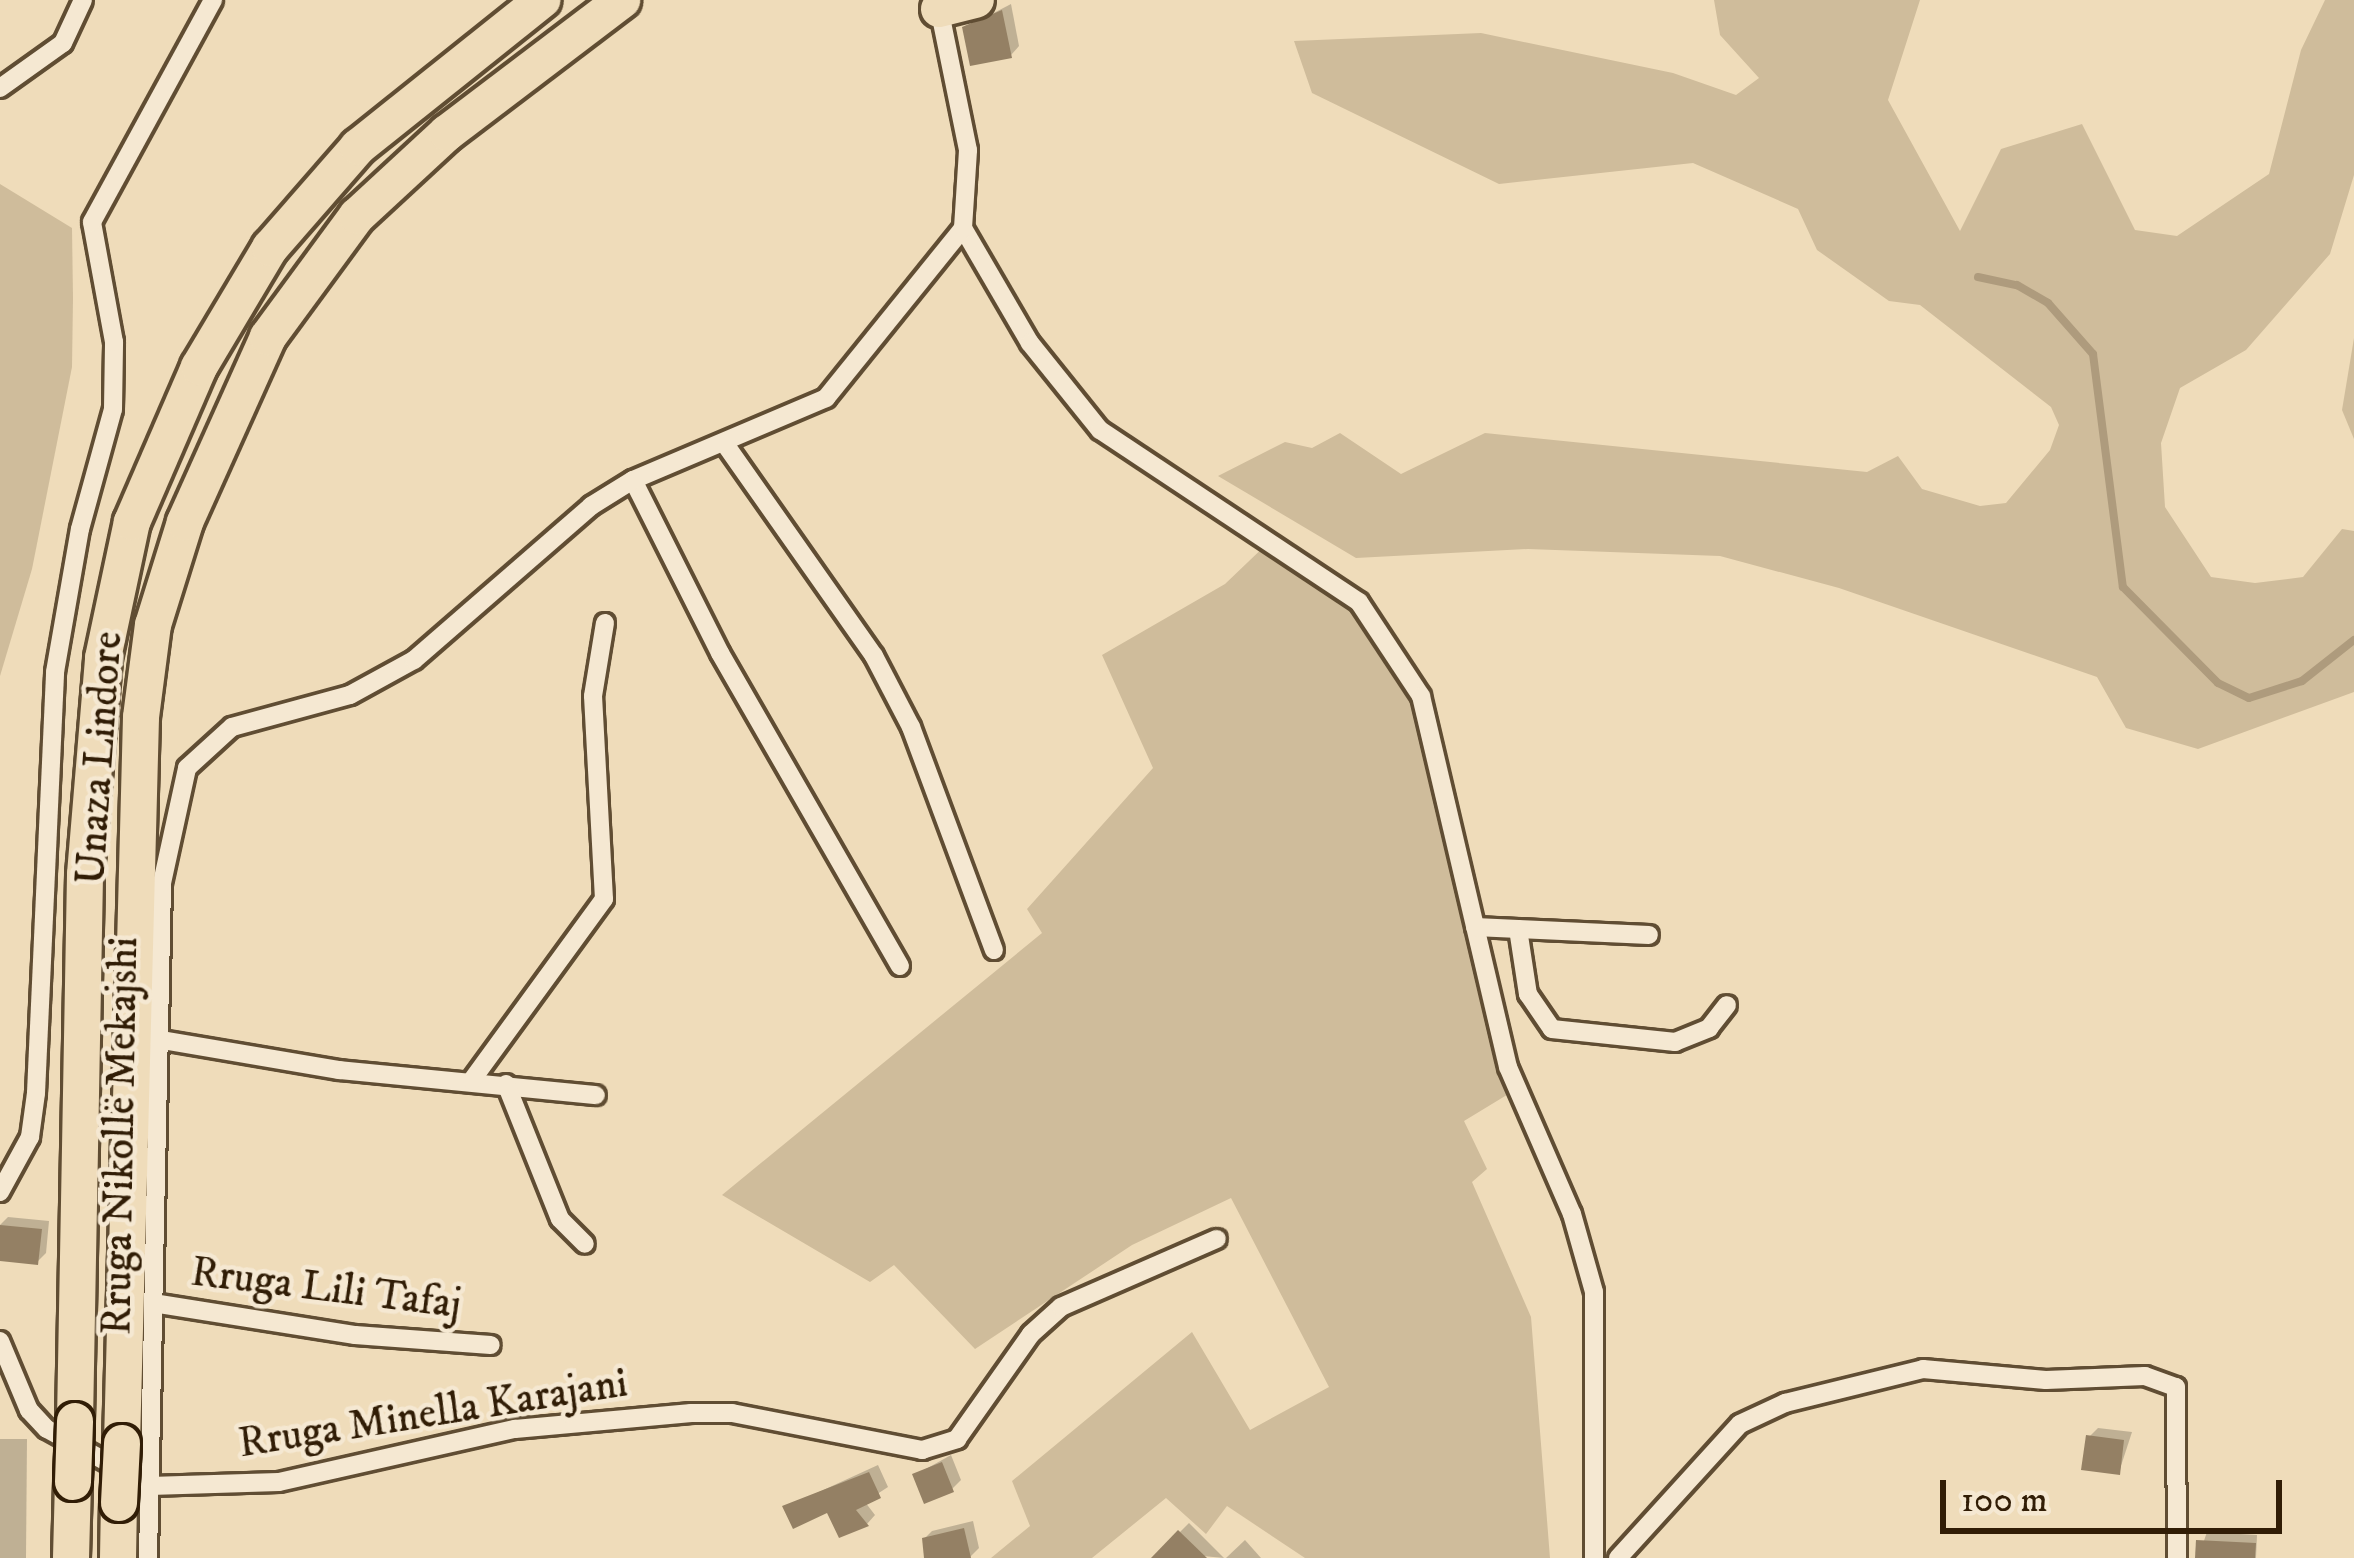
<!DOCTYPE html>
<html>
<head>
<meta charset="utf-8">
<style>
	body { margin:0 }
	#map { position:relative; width:2354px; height:1558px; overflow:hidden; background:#efdcba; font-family:"IM FELL DW Pica",serif }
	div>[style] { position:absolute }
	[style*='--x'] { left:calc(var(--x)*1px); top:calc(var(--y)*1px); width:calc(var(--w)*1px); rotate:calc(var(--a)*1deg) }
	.green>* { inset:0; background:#cfbc9b }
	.shadow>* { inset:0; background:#0003 }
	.stream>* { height:8px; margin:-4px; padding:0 4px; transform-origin:4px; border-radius:4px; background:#ae9b7d }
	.building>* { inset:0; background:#948064 }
	.roads { filter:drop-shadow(3px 0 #604d33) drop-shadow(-3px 0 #604d33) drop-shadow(0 3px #604d33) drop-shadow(0 -3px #604d33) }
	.street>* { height:18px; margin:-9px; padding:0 9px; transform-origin:9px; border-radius:9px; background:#f5e8d2 }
	.highway>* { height:36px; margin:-18px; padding:0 18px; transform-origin:18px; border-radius:18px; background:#efdcba }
	.bridges { filter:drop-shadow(3px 0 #311d06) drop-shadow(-3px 0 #311d06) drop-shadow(0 3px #311d06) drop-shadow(0 -3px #311d06) }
	.highway-bridge>* { height:36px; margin:-18px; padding:0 18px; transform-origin:18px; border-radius:18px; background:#efdcba }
	span { translate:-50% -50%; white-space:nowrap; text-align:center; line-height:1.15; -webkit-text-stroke:9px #f5e8d2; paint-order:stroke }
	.street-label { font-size:42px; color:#311d06 }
	.scale { position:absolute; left:1940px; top:1480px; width:342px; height:54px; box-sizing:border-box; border:6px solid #311d06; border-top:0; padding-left:15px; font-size:36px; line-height:42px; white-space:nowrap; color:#311d06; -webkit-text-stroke:9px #f5e8d2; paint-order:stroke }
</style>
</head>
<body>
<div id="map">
	<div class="green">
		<i style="clip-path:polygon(1714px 0,1920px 0,1888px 100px,1960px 231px,2001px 149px,2082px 124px,2135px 230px,2177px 236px,2269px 174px,2301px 50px,2325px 0,2354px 0,2354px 175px,2330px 254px,2246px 350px,2180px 388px,2161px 443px,2165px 507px,2211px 577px,2255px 583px,2303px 577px,2342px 529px,2354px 531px,2354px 692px,2198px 749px,2126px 728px,2097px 677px,1839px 588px,1720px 556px,1528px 549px,1356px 558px,1218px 476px,1285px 442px,1312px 448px,1340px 433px,1401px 474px,1485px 433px,1867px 472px,1898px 456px,1922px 489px,1980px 506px,2006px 503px,2050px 450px,2059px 425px,2051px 407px,1920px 305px,1889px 301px,1817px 250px,1798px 209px,1693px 163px,1499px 184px,1312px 93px,1294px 41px,1481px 33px,1673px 73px,1736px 95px,1759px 78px,1720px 35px)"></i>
		<i style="clip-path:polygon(0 184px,72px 228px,73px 298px,72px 367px,32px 569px,0 676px)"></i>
		<i style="clip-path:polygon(2354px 338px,2354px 439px,2342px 410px)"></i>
		<i style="clip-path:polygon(1271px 540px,1341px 588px,1421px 696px,1515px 1090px,1464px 1121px,1487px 1169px,1472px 1182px,1531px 1317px,1550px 1558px,1305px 1558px,1227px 1506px,1206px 1534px,1166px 1498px,1092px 1558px,991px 1558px,1030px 1526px,1012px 1481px,1192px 1332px,1250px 1430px,1329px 1387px,1231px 1198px,1132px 1245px,975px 1349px,894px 1265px,870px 1282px,722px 1195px,1042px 933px,1027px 909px,1153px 768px,1102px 655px,1225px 584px)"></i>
	</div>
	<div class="shadow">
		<i style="clip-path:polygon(1011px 4px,1019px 46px,1011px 55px,965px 28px)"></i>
		<i style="clip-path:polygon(8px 1217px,49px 1221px,46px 1253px,37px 1262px,0 1258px,0 1225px)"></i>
		<i style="clip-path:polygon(2098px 1428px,2132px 1432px,2119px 1472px,2089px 1437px)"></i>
		<i style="clip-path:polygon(0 1439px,27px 1439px,26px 1558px,0 1558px)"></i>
		<i style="clip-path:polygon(951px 1455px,961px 1480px,952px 1489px,915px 1475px)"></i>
		<i style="clip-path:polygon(878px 1465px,888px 1487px,865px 1502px,875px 1515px,867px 1524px,829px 1509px,786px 1507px)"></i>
		<i style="clip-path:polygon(973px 1521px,979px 1548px,970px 1557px,927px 1558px,923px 1540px,932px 1531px)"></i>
		<i style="clip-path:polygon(1189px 1523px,1224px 1558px,1160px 1552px)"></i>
		<i style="clip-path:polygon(2207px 1532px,2257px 1535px,2256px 1558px,2198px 1558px)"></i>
		<i style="clip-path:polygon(1245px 1540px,1261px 1558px,1226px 1558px)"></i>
	</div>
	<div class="stream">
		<i style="--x:1978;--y:277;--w:40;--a:12"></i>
		<i style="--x:2017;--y:285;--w:36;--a:30"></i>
		<i style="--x:2048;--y:303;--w:68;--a:48.6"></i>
		<i style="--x:2093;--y:354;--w:235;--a:82.7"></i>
		<i style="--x:2123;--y:587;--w:135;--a:45.3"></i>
		<i style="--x:2218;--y:683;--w:34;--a:26"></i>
		<i style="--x:2249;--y:698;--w:56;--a:-17.8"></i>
		<i style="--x:2302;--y:681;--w:66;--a:-38.3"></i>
	</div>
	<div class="building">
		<i style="clip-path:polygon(1002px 10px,1012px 58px,970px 66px,962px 27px)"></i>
		<i style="clip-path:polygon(0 1225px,42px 1229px,38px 1265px,0 1261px)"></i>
		<i style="clip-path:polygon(2086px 1435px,2124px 1440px,2120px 1475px,2081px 1470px)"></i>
		<i style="clip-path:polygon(942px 1462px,954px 1492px,924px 1504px,912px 1474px)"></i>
		<i style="clip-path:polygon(869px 1472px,881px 1498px,856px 1510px,869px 1526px,839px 1538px,827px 1513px,793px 1529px,782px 1506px)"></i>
		<i style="clip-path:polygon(964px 1528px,971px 1558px,924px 1558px,922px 1538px)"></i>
		<i style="clip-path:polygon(1178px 1530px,1207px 1558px,1151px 1558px)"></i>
		<i style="clip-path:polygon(2196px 1540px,2256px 1543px,2255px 1558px,2195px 1558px)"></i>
	</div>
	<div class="roads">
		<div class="street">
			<i style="--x:0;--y:88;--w:77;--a:-35.5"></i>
			<i style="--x:63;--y:43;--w:47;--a:-65.1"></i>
			<i style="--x:963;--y:228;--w:133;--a:59.8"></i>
			<i style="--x:1030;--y:343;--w:112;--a:51.2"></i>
			<i style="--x:1100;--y:430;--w:311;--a:33.6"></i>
			<i style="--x:1359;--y:602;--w:113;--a:56.6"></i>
			<i style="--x:1421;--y:696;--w:381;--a:76.8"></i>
			<i style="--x:1508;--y:1067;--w:160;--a:66.5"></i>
			<i style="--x:1572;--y:1214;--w:81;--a:74.2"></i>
			<i style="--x:1594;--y:1292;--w:266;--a:90"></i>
			<i style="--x:725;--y:444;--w:259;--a:54.9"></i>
			<i style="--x:874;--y:656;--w:80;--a:62.5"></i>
			<i style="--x:911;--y:727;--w:238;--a:69.6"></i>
			<i style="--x:633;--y:480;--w:194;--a:63.3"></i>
			<i style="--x:720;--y:653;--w:361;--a:60.1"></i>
			<i style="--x:1475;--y:927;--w:174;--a:2.6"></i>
			<i style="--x:1518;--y:929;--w:66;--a:81.3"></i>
			<i style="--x:1528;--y:994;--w:42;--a:55.6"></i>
			<i style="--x:1552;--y:1029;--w:124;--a:6"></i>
			<i style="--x:1675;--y:1042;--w:37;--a:-22"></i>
			<i style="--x:1709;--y:1028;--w:29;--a:-52"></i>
			<i style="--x:162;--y:1040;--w:180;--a:9.6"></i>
			<i style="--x:339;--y:1070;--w:258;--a:5.6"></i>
			<i style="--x:472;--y:1080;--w:224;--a:-53.9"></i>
			<i style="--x:604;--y:899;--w:203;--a:-93.1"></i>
			<i style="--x:593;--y:696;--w:74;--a:-80.7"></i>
			<i style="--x:506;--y:1084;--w:145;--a:68.2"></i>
			<i style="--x:560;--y:1219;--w:35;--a:45"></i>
			<i style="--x:0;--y:1192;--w:63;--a:-61.4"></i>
			<i style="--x:30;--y:1137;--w:44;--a:-82.2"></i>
			<i style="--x:36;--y:1093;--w:421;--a:-87.4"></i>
			<i style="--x:55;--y:672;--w:145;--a:-80.1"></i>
			<i style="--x:80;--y:529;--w:124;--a:-74.6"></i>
			<i style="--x:113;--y:409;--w:67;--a:-89.1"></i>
			<i style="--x:114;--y:342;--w:122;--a:-100.4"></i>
			<i style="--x:92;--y:222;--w:253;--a:-61.4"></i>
			<i style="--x:153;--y:1303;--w:205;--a:9"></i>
			<i style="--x:355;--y:1335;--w:136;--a:4.2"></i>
			<i style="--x:0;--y:1341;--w:75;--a:67.2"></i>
			<i style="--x:29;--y:1410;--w:26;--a:47"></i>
			<i style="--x:47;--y:1429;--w:118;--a:29"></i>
			<i style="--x:150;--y:1486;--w:129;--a:-1.8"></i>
			<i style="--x:279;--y:1482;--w:242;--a:-12.7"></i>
			<i style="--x:515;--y:1429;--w:177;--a:-5.2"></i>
			<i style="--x:691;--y:1413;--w:41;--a:0"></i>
			<i style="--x:732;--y:1413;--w:194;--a:11"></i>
			<i style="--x:922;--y:1450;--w:37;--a:-17"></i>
			<i style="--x:957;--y:1439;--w:128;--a:-54.8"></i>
			<i style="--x:1031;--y:1334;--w:40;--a:-42"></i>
			<i style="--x:1061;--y:1307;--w:170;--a:-23.6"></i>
			<i style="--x:148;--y:1558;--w:675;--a:-88.81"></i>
			<i style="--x:162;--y:883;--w:118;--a:-77.7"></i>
			<i style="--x:187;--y:768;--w:61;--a:-42.3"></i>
			<i style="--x:232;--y:727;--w:122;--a:-15.2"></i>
			<i style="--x:350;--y:695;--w:73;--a:-28.7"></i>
			<i style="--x:414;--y:660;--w:235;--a:-41"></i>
			<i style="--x:591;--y:506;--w:49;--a:-31.8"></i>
			<i style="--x:633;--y:480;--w:210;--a:-23"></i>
			<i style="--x:826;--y:398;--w:218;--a:-51.1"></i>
			<i style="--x:963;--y:228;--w:78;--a:-86.3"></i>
			<i style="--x:968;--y:150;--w:146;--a:-101.5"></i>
			<i style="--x:1618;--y:1558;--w:181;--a:-47.7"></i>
			<i style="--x:1740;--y:1424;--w:50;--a:-25"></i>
			<i style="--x:1785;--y:1403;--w:142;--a:-13.8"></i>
			<i style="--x:1923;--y:1369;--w:123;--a:5.1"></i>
			<i style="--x:2046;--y:1380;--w:99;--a:-2.3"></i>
			<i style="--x:2145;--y:1376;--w:33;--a:20"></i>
			<i style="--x:2176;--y:1387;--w:171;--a:89.7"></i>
		</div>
		<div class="highway">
			<i style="--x:939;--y:9;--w:38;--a:-14"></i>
			<i style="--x:75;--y:1421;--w:547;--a:-88.95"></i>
			<i style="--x:85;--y:874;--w:217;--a:-85.2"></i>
			<i style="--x:103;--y:658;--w:139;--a:-78"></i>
			<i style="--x:132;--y:522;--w:169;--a:-66.6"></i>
			<i style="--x:199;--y:367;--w:139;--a:-59.2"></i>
			<i style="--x:270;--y:248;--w:134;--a:-48.9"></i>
			<i style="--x:358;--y:147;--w:236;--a:-38.6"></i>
			<i style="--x:122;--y:1443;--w:726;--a:-88.5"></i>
			<i style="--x:141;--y:717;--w:93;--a:-82.6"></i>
			<i style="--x:153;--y:625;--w:108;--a:-72.7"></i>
			<i style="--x:185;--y:522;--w:203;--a:-65.8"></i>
			<i style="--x:268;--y:337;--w:150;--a:-53.7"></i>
			<i style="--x:357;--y:216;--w:122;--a:-42.7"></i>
			<i style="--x:447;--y:133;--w:220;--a:-37.2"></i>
			<i style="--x:71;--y:1558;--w:76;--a:-88.5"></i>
			<i style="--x:118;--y:1558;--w:55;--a:-89"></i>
		</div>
	</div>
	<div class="bridges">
		<div class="highway-bridge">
			<i style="--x:73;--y:1482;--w:61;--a:-88.1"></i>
			<i style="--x:119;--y:1503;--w:60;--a:-87.1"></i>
		</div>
	</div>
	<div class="street-label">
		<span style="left:100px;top:758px;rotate:-86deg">Unaza Lindore</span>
		<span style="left:121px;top:1136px;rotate:-89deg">Rruga Nikollë Mekajshi</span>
		<span style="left:326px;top:1289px;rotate:7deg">Rruga Lili Tafaj</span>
		<span style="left:433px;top:1414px;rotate:-9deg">Rruga Minella Karajani</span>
	</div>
	<div class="scale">100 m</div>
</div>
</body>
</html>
